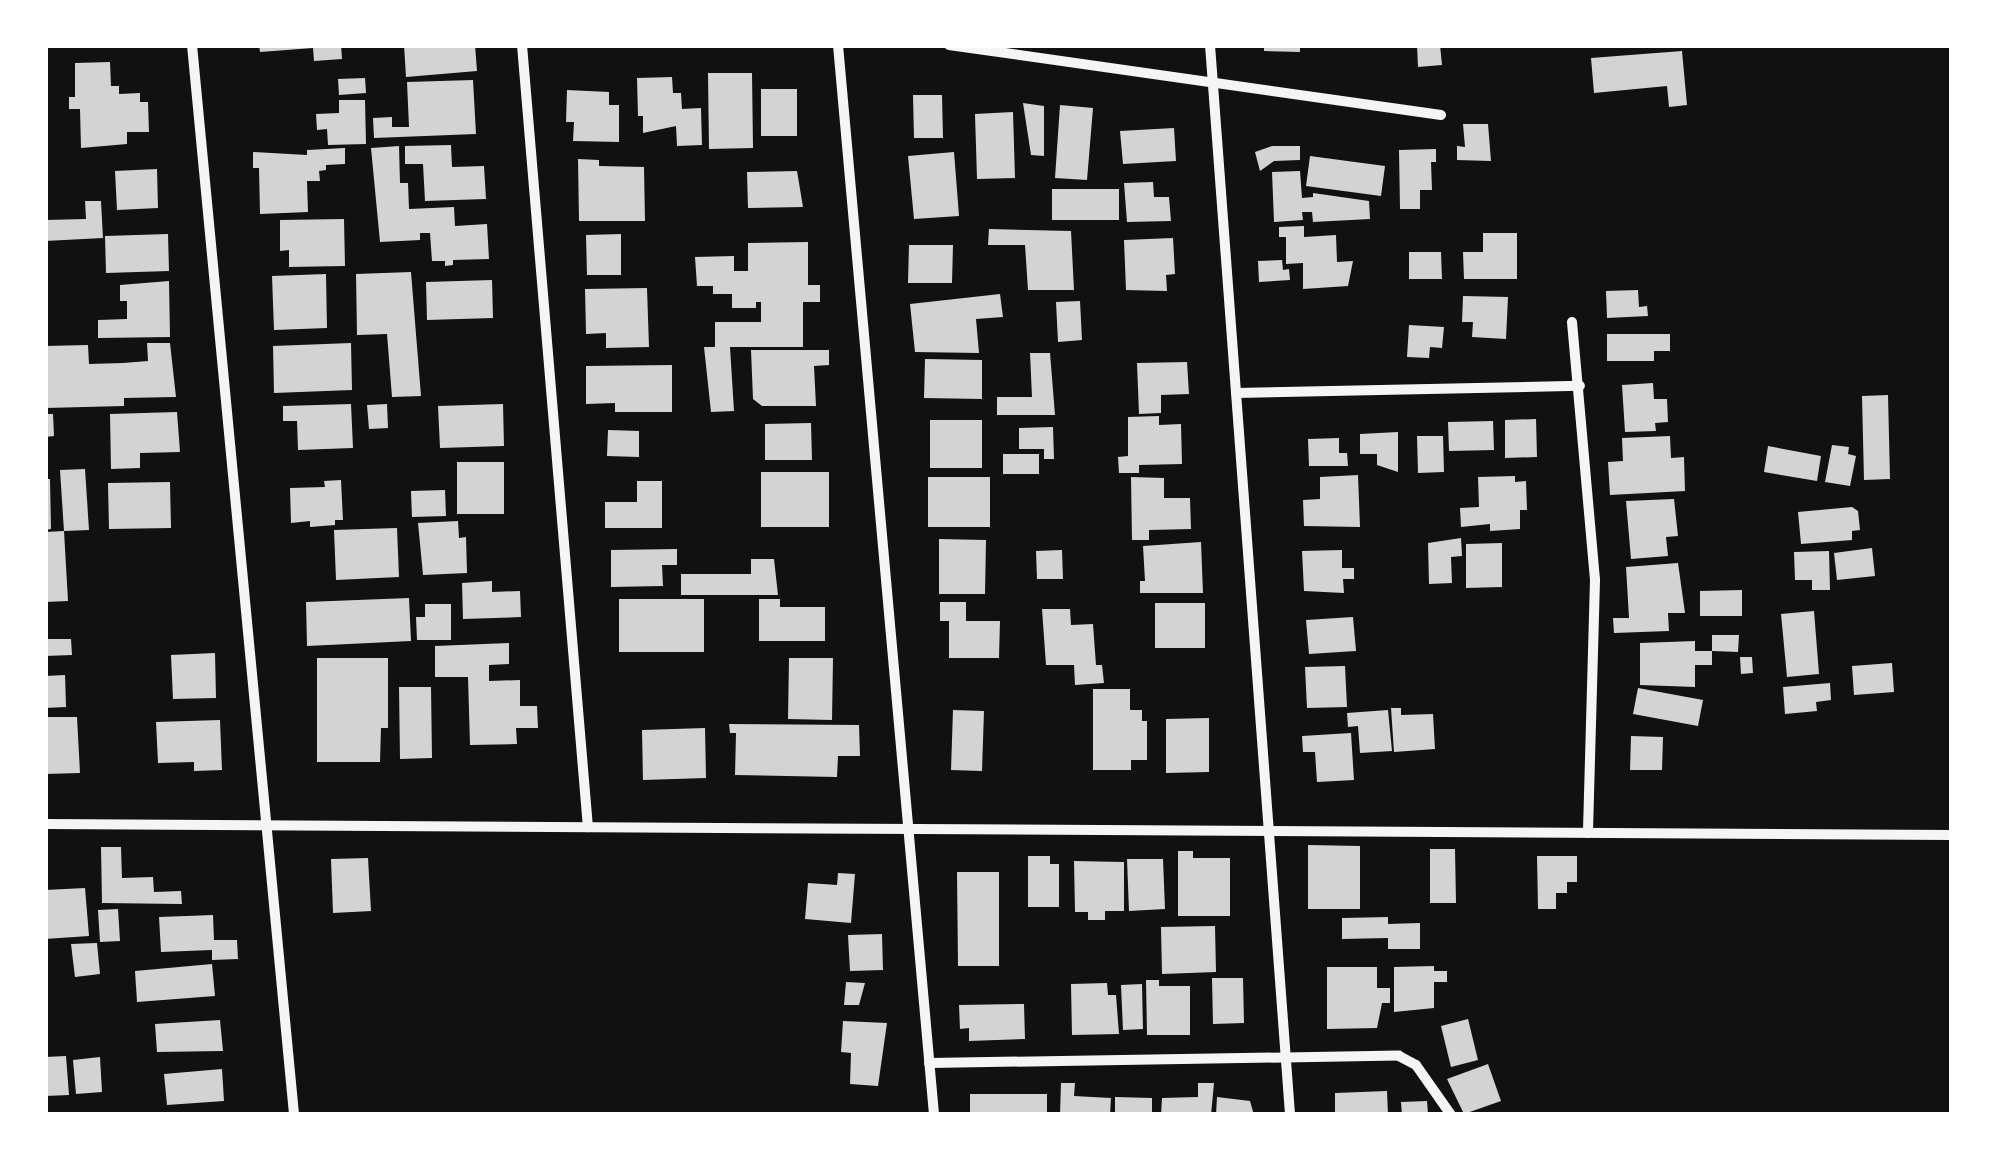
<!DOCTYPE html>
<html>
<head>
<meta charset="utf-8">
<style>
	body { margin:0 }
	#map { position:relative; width:1997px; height:1160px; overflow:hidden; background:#111; font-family:"Zilla Slab",serif }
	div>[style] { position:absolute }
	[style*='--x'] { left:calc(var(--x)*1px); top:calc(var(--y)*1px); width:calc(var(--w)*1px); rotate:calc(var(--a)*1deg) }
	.building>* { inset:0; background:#d3d3d3 }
	.minor>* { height:10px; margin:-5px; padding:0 5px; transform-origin:5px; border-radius:5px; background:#f5f5f5 }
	span { translate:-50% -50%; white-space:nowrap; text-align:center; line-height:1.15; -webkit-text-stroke:8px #fff; paint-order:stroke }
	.frame { position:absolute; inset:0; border:48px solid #fff; pointer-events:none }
</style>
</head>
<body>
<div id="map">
	<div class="building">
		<i style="clip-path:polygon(259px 45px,341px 45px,342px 59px,314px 61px,313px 48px,260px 52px)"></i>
		<i style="clip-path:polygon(404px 45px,475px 45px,477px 71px,406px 77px)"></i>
		<i style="clip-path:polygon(1264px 45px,1300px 45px,1300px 52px,1264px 51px)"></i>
		<i style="clip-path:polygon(1417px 45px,1440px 45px,1442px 65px,1418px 67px)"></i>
		<i style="clip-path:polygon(1682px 51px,1687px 105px,1669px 107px,1667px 86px,1594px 93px,1591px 58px)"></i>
		<i style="clip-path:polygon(110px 62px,111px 86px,119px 86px,119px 94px,140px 93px,140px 102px,148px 102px,149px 132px,127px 132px,127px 144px,81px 148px,80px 109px,69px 109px,69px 97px,75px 97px,75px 63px)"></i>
		<i style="clip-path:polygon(708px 73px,752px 73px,753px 148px,709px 149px)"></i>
		<i style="clip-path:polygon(672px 77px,673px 93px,681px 93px,682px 109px,701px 108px,702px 145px,677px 146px,676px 126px,643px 133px,643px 116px,638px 116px,637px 78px)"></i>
		<i style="clip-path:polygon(365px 78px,366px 93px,339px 95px,338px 79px)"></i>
		<i style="clip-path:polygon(473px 80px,476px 134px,374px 138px,373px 118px,392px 117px,392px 127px,409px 127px,407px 82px)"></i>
		<i style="clip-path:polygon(761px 89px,797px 89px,797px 136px,761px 136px)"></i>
		<i style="clip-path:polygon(567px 90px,609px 92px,609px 105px,619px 105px,619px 142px,573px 141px,574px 122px,566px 122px)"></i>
		<i style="clip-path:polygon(913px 95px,942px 95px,943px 138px,914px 138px)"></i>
		<i style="clip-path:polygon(339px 100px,365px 100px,366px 144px,328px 145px,327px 129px,317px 130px,316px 114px,339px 113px)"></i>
		<i style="clip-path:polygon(1023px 103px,1044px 106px,1044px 156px,1031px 155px)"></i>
		<i style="clip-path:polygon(1060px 105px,1093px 108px,1087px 180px,1055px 178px)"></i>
		<i style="clip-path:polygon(1013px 112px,1015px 178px,977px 179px,975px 114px)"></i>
		<i style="clip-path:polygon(1463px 124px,1488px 124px,1491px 161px,1457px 160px,1457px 146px,1465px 147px)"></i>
		<i style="clip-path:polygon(1174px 128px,1176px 161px,1123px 164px,1120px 131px)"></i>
		<i style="clip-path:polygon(451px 145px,452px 167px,484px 166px,486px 199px,425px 201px,423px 164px,405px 164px,405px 146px)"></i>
		<i style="clip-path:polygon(399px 146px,400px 183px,408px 183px,409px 209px,454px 207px,455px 226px,487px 224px,489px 259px,453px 260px,453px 265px,445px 266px,445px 261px,432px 261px,430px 233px,420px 233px,420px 240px,380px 242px,371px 148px)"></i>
		<i style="clip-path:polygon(1272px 146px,1300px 146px,1300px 160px,1274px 161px,1260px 171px,1255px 152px)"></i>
		<i style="clip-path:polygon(345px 148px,345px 164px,326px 165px,326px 170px,319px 171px,320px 181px,307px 181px,308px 212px,260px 214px,259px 168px,253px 168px,253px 152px,307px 155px,307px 150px)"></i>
		<i style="clip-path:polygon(1436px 149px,1436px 162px,1431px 162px,1432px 190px,1420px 190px,1420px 209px,1400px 209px,1399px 150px)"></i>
		<i style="clip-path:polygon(954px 152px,959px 216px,914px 219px,908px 156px)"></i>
		<i style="clip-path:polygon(1310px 156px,1385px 166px,1381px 196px,1306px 186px)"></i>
		<i style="clip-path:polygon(578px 159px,599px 160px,599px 166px,644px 167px,645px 221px,579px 221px)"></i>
		<i style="clip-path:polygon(157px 169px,158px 208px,117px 210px,115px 171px)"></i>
		<i style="clip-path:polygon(797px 171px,803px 207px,748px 208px,747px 172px)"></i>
		<i style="clip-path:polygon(1300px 171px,1302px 198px,1313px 197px,1313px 193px,1369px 201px,1370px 219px,1313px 222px,1312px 212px,1302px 212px,1303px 220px,1274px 222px,1272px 172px)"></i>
		<i style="clip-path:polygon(1153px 182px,1154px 197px,1169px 197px,1171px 221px,1127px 222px,1124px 183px)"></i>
		<i style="clip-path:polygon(1052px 189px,1119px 189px,1119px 220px,1052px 220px)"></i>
		<i style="clip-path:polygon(85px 201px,101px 201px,103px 238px,45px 241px,45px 220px,86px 219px)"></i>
		<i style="clip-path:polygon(344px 219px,345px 266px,289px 267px,289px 250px,280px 251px,280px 220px)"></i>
		<i style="clip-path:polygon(1304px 226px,1304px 237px,1336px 235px,1337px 262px,1353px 261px,1348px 286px,1303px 289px,1303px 263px,1286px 264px,1286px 237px,1279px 237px,1279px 227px)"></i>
		<i style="clip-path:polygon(989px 229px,1071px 231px,1074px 290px,1028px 290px,1025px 245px,988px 245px)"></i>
		<i style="clip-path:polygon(1483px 233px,1517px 233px,1517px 279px,1464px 279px,1463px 252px,1483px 252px)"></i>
		<i style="clip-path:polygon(168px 234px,169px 271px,106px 273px,105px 236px)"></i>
		<i style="clip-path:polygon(621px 234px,621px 275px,587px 275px,586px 235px)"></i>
		<i style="clip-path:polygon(1173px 238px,1175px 274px,1166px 275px,1167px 291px,1126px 290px,1124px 240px)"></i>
		<i style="clip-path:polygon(808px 242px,808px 285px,820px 285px,820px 302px,803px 302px,803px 347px,730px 347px,734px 411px,711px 412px,704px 347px,715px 347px,715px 322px,761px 322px,761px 302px,756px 302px,756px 308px,732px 308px,732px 294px,713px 294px,713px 286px,697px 286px,695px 257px,734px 256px,734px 271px,748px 271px,748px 243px)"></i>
		<i style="clip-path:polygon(909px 245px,953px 245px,952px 283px,908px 283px)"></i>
		<i style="clip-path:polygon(1409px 252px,1441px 252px,1442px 279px,1409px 279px)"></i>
		<i style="clip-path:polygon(1282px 260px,1283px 270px,1289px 269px,1290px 280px,1259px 282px,1258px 261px)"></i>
		<i style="clip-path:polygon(411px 272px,421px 396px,392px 397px,387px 334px,357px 335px,356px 274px)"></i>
		<i style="clip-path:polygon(326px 274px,327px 328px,274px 330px,272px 276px)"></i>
		<i style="clip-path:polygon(492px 280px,493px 318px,427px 320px,426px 282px)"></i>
		<i style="clip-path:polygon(169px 281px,170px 337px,98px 338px,98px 320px,127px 319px,127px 301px,120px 301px,120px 285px)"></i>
		<i style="clip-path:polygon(647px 288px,649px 347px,606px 348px,606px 333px,586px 334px,585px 289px)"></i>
		<i style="clip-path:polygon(1638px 290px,1639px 307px,1647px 306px,1648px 316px,1607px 318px,1606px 291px)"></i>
		<i style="clip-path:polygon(1000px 294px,1003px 317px,976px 319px,979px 353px,915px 352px,910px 304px)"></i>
		<i style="clip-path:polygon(1463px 296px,1508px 297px,1506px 339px,1472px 337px,1473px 322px,1462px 322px)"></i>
		<i style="clip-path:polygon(1080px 301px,1082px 340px,1058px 342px,1056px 302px)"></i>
		<i style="clip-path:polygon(1409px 325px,1444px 327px,1442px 348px,1430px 347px,1429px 358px,1407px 357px)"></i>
		<i style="clip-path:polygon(1607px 334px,1670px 334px,1670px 351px,1654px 351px,1654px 361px,1607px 361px)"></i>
		<i style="clip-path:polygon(147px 343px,170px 343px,176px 397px,124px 398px,124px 406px,45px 408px,45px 346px,88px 345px,89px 364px,123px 363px,148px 361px)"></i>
		<i style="clip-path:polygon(351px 343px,352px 390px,274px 393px,273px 346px)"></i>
		<i style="clip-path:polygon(751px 350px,829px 350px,829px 365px,814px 366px,816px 406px,762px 406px,753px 399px)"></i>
		<i style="clip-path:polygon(1030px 353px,1050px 353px,1055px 415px,997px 415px,997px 397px,1032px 397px)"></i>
		<i style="clip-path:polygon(925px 359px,982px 360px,982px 399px,924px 398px)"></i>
		<i style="clip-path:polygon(1187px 362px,1189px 394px,1161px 395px,1161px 413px,1139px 414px,1137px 363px)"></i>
		<i style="clip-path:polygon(672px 365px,672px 412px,615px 412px,615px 403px,586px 404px,586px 366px)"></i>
		<i style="clip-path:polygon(1653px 383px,1654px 399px,1667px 399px,1668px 422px,1655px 423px,1656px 431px,1625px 432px,1622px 385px)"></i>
		<i style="clip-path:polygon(1888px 395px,1890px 479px,1864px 480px,1862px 396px)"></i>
		<i style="clip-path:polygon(351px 404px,353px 448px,298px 450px,297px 421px,283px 421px,283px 406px)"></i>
		<i style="clip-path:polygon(387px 404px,388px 428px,369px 429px,367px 405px)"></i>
		<i style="clip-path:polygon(503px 404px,504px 446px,440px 448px,438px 406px)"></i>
		<i style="clip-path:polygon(177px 412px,180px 452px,140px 453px,140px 468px,111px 469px,110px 414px)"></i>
		<i style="clip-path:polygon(45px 414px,53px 414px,54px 436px,45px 437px)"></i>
		<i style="clip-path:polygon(1159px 416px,1159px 425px,1181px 424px,1182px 464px,1139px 465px,1139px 473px,1119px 473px,1118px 457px,1128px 456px,1128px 417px)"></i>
		<i style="clip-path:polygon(1536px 419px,1537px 457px,1505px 458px,1505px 420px)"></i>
		<i style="clip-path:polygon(930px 420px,982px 420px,982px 468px,930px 468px)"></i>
		<i style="clip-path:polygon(1493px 421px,1494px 450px,1449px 451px,1448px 422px)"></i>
		<i style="clip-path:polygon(811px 423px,812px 460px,765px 460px,765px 424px)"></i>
		<i style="clip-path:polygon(1053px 427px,1054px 459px,1044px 459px,1044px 449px,1019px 449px,1019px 428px)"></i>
		<i style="clip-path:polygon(608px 430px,639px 431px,639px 457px,607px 456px)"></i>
		<i style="clip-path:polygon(1398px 432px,1398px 472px,1377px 465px,1377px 454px,1360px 454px,1360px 434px)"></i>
		<i style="clip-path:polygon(1417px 436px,1443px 436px,1444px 472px,1418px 473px)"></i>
		<i style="clip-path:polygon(1670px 436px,1671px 458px,1684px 457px,1685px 491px,1610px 495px,1608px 462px,1623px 461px,1622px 438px)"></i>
		<i style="clip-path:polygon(1339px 438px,1339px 453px,1347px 453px,1348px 466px,1309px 466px,1308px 439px)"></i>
		<i style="clip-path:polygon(1832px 445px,1849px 447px,1848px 454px,1856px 456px,1850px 486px,1825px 482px)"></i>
		<i style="clip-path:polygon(1768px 446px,1821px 456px,1817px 481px,1764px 472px)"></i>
		<i style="clip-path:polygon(1003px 454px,1039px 454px,1039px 474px,1003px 474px)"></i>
		<i style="clip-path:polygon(457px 462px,504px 462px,504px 514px,457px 514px)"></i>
		<i style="clip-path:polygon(85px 469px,89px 530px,64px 531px,60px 470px)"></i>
		<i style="clip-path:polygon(761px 472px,829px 472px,829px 527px,761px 527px)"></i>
		<i style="clip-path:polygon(1358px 475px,1360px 527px,1304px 526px,1303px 500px,1320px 499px,1320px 477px)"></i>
		<i style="clip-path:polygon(1515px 476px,1515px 482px,1526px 481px,1527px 510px,1520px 510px,1520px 529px,1490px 531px,1490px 524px,1461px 527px,1460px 508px,1479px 507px,1478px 477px)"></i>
		<i style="clip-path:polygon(928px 477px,990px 477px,990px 527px,928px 527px)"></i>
		<i style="clip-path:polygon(1131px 477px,1164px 478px,1164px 498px,1190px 498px,1191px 529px,1149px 530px,1149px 540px,1132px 540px)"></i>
		<i style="clip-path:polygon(45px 479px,50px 479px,51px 529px,45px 530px)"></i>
		<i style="clip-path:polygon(341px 480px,343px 520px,335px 520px,335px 525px,310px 527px,310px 521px,291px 523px,290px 488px,325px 487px,324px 481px)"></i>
		<i style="clip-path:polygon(637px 481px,662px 481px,662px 528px,605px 528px,605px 502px,637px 502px)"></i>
		<i style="clip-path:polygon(170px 482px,171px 528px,109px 529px,108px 483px)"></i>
		<i style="clip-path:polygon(445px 490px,446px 516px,412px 517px,411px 491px)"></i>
		<i style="clip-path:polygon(1674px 499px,1678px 536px,1666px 537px,1668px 556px,1631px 559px,1626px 501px)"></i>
		<i style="clip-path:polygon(1852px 507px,1858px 511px,1860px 530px,1852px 531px,1852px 540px,1801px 544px,1798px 512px)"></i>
		<i style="clip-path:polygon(458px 521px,459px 538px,466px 537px,467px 573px,423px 575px,418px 523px)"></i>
		<i style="clip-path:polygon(397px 528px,399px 577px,336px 580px,334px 530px)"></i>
		<i style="clip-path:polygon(64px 531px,68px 601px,45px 602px,45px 532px)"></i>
		<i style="clip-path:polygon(1461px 538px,1462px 556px,1451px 557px,1452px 583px,1429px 584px,1428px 543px)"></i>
		<i style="clip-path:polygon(939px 539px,986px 540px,985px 594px,939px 594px)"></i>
		<i style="clip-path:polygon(1201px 542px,1203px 593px,1140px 593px,1140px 581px,1145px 581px,1143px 546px)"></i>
		<i style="clip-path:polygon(1502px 543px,1502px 587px,1466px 588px,1466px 544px)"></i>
		<i style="clip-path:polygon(1872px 548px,1875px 576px,1837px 580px,1834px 553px)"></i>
		<i style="clip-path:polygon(677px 549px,677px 565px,662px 565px,663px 586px,611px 587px,611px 550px)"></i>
		<i style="clip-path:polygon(1062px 550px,1063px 579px,1037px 579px,1036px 551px)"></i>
		<i style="clip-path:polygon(1342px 550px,1342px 568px,1354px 568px,1354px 579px,1343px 579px,1344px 593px,1304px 591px,1302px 551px)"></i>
		<i style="clip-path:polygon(1829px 551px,1830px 590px,1812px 590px,1812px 580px,1795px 580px,1794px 552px)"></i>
		<i style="clip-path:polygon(751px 559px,774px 559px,778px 595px,681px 595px,681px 574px,751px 574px)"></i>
		<i style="clip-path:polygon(1678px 563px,1685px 613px,1668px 613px,1669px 631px,1614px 633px,1613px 618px,1629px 618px,1626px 567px)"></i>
		<i style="clip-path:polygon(492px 581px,492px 592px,520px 591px,521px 617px,463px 619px,462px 583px)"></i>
		<i style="clip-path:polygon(1742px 590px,1742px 616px,1700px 616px,1700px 591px)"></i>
		<i style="clip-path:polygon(409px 598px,411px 641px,307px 646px,306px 602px)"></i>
		<i style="clip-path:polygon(619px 599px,704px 599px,704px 652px,619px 652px)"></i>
		<i style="clip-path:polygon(759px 599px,780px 599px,780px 607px,825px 607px,825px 641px,759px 641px)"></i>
		<i style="clip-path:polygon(940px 602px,966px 602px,966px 621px,1000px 621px,999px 658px,949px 658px,949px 621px,940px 621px)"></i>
		<i style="clip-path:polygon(1155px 603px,1205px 603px,1205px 648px,1155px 648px)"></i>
		<i style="clip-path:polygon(425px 604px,451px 604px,451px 640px,417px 640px,416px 617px,425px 617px)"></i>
		<i style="clip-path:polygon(1042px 609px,1070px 609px,1071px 625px,1093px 624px,1096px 665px,1102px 665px,1104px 683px,1075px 685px,1074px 665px,1046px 665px)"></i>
		<i style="clip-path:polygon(1814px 611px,1819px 674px,1787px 677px,1781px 614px)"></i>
		<i style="clip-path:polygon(1353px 617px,1356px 651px,1309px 654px,1306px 620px)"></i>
		<i style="clip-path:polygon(1712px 635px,1739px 635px,1738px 652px,1712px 651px)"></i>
		<i style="clip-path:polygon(48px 639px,71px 639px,72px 655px,45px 656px)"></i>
		<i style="clip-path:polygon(1695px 641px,1695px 651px,1712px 651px,1712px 665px,1695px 665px,1695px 687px,1640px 685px,1640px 643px)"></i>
		<i style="clip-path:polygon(509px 643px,509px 664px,489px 665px,489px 681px,520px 680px,520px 706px,537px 706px,538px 728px,516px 728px,517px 744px,470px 745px,468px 677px,435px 677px,435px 646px)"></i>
		<i style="clip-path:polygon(215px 653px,216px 698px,173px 699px,171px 655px)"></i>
		<i style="clip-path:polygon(1740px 657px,1752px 657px,1753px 673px,1741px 674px)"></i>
		<i style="clip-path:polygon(317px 658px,388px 658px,388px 728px,381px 728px,380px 762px,317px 762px)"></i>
		<i style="clip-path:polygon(789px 658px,833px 658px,832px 720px,788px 719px)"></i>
		<i style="clip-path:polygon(1892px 663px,1894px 692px,1854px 695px,1852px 666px)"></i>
		<i style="clip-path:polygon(1345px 666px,1347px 707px,1307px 708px,1305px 667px)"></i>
		<i style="clip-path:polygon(65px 675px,66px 707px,45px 708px,45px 676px)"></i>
		<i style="clip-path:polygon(1830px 683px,1831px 700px,1816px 702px,1817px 711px,1785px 714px,1783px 687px)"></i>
		<i style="clip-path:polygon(399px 687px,431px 687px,432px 758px,400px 759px)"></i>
		<i style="clip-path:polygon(1638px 688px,1703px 700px,1698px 726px,1633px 714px)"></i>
		<i style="clip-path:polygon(1093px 689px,1130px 689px,1130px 710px,1142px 710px,1142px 721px,1147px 721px,1147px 760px,1131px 760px,1131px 770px,1093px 770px)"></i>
		<i style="clip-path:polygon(1391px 708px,1401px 708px,1401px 715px,1433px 714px,1435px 749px,1394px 752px)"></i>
		<i style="clip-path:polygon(953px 710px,984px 711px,982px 771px,951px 770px)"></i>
		<i style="clip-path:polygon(1388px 710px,1392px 751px,1360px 753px,1358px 726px,1348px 727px,1347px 713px)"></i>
		<i style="clip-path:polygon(45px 717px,77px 717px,80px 773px,45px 774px)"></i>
		<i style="clip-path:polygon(1209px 718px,1209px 772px,1166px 773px,1166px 719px)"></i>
		<i style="clip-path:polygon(220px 720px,222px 770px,194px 771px,194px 762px,158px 763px,156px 722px)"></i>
		<i style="clip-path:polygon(729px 724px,859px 725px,860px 756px,838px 756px,837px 777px,735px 775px,736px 733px,730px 733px)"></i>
		<i style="clip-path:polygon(705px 728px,706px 778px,643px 780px,642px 730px)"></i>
		<i style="clip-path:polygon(1351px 733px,1354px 780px,1317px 782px,1315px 752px,1303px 752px,1302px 736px)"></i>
		<i style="clip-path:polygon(1631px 736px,1663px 737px,1662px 770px,1630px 770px)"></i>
		<i style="clip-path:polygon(1308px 845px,1360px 846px,1360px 909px,1308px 909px)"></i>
		<i style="clip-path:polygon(101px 847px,121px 847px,122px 878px,153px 877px,154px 892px,181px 891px,182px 904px,102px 903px)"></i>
		<i style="clip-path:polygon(1430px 849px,1455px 849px,1456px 903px,1430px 903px)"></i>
		<i style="clip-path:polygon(1178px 851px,1193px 851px,1193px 858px,1230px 858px,1230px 916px,1178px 916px)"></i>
		<i style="clip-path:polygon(1028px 856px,1050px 856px,1050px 864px,1059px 864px,1059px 907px,1028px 907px)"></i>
		<i style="clip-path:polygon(1537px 856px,1577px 856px,1577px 882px,1567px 882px,1567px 893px,1556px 893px,1556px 909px,1538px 909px)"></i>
		<i style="clip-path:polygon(368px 858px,371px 911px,333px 913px,331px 859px)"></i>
		<i style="clip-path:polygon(1127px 859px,1163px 859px,1165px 909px,1129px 911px)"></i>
		<i style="clip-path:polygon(1074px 861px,1124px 862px,1124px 911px,1105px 911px,1105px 920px,1088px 920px,1088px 912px,1075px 912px)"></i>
		<i style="clip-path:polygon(957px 872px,999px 872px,999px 966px,958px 966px)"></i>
		<i style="clip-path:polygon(838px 873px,855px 874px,851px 923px,805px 919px,808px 883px,837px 885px)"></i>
		<i style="clip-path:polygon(85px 888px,89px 936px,45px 939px,45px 890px)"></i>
		<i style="clip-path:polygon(118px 909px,120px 941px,100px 942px,98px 910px)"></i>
		<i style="clip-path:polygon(213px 915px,214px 940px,237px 940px,238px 959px,212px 960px,212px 950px,161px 952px,159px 917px)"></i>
		<i style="clip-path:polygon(1388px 917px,1388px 924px,1420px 923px,1420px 949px,1388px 949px,1388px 938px,1342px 939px,1342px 918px)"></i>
		<i style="clip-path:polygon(1215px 926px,1216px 972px,1162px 974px,1161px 927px)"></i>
		<i style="clip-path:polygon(882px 934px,883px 970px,850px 971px,848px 935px)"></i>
		<i style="clip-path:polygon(97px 943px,100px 974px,75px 977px,71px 944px)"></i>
		<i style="clip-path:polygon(212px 964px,215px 996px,137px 1002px,135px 971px)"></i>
		<i style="clip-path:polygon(1434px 966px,1434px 971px,1447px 971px,1447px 982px,1434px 982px,1434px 1008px,1394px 1012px,1394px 967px)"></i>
		<i style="clip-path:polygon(1327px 967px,1377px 967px,1377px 988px,1390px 988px,1390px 1003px,1382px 1003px,1377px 1028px,1327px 1029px)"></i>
		<i style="clip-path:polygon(1212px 978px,1243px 978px,1244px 1023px,1213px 1024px)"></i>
		<i style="clip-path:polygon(1146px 980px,1159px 980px,1159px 986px,1190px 986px,1190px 1035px,1147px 1035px)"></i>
		<i style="clip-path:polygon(846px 982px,865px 983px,859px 1005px,844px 1005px)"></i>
		<i style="clip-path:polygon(1107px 983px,1108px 995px,1116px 995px,1119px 1034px,1072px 1035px,1071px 984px)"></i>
		<i style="clip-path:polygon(1142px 984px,1143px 1029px,1123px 1030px,1121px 985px)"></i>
		<i style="clip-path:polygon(1024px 1004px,1025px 1039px,969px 1041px,969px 1028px,960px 1029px,959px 1005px)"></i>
		<i style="clip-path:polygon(1468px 1019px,1478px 1060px,1451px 1067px,1441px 1026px)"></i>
		<i style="clip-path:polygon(220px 1020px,223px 1051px,157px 1052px,155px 1024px)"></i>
		<i style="clip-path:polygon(843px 1021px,887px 1023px,878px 1086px,850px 1084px,851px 1053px,841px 1052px)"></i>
		<i style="clip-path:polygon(66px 1056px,69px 1095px,45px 1096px,45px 1057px)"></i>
		<i style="clip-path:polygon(100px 1057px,102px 1092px,76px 1094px,73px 1060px)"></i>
		<i style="clip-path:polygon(1488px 1064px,1501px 1101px,1464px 1114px,1447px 1079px)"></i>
		<i style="clip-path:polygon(222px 1069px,224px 1101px,167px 1105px,164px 1074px)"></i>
		<i style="clip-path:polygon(1061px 1083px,1075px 1083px,1074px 1096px,1111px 1098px,1110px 1115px,1060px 1115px)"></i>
		<i style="clip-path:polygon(1198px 1083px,1214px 1083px,1211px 1115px,1161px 1115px,1162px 1098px,1198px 1097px)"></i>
		<i style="clip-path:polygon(1387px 1091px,1388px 1115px,1335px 1115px,1335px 1093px)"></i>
		<i style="clip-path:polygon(970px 1094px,1047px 1094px,1047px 1115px,970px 1115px)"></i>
		<i style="clip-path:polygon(1115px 1097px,1152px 1098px,1152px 1115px,1115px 1115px)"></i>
		<i style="clip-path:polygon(1217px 1097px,1250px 1101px,1254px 1115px,1216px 1115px)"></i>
		<i style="clip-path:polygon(1427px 1101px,1428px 1114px,1402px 1115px,1401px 1102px)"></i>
	</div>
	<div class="minor">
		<i style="--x:192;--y:45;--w:1075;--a:84.55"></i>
		<i style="--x:522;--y:45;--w:785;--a:85.18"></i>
		<i style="--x:838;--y:45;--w:1074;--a:84.87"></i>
		<i style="--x:949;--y:45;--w:497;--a:8.1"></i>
		<i style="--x:1210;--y:45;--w:1073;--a:85.72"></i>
		<i style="--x:1572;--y:322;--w:259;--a:84.9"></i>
		<i style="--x:1595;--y:580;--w:253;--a:91.6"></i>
		<i style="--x:1236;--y:393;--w:344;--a:-1.2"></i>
		<i style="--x:45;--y:824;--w:1907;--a:0.33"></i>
		<i style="--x:929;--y:1063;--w:470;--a:-0.9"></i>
		<i style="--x:1399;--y:1056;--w:19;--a:28"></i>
		<i style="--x:1416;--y:1065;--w:61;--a:55"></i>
	</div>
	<div class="frame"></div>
</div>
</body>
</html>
